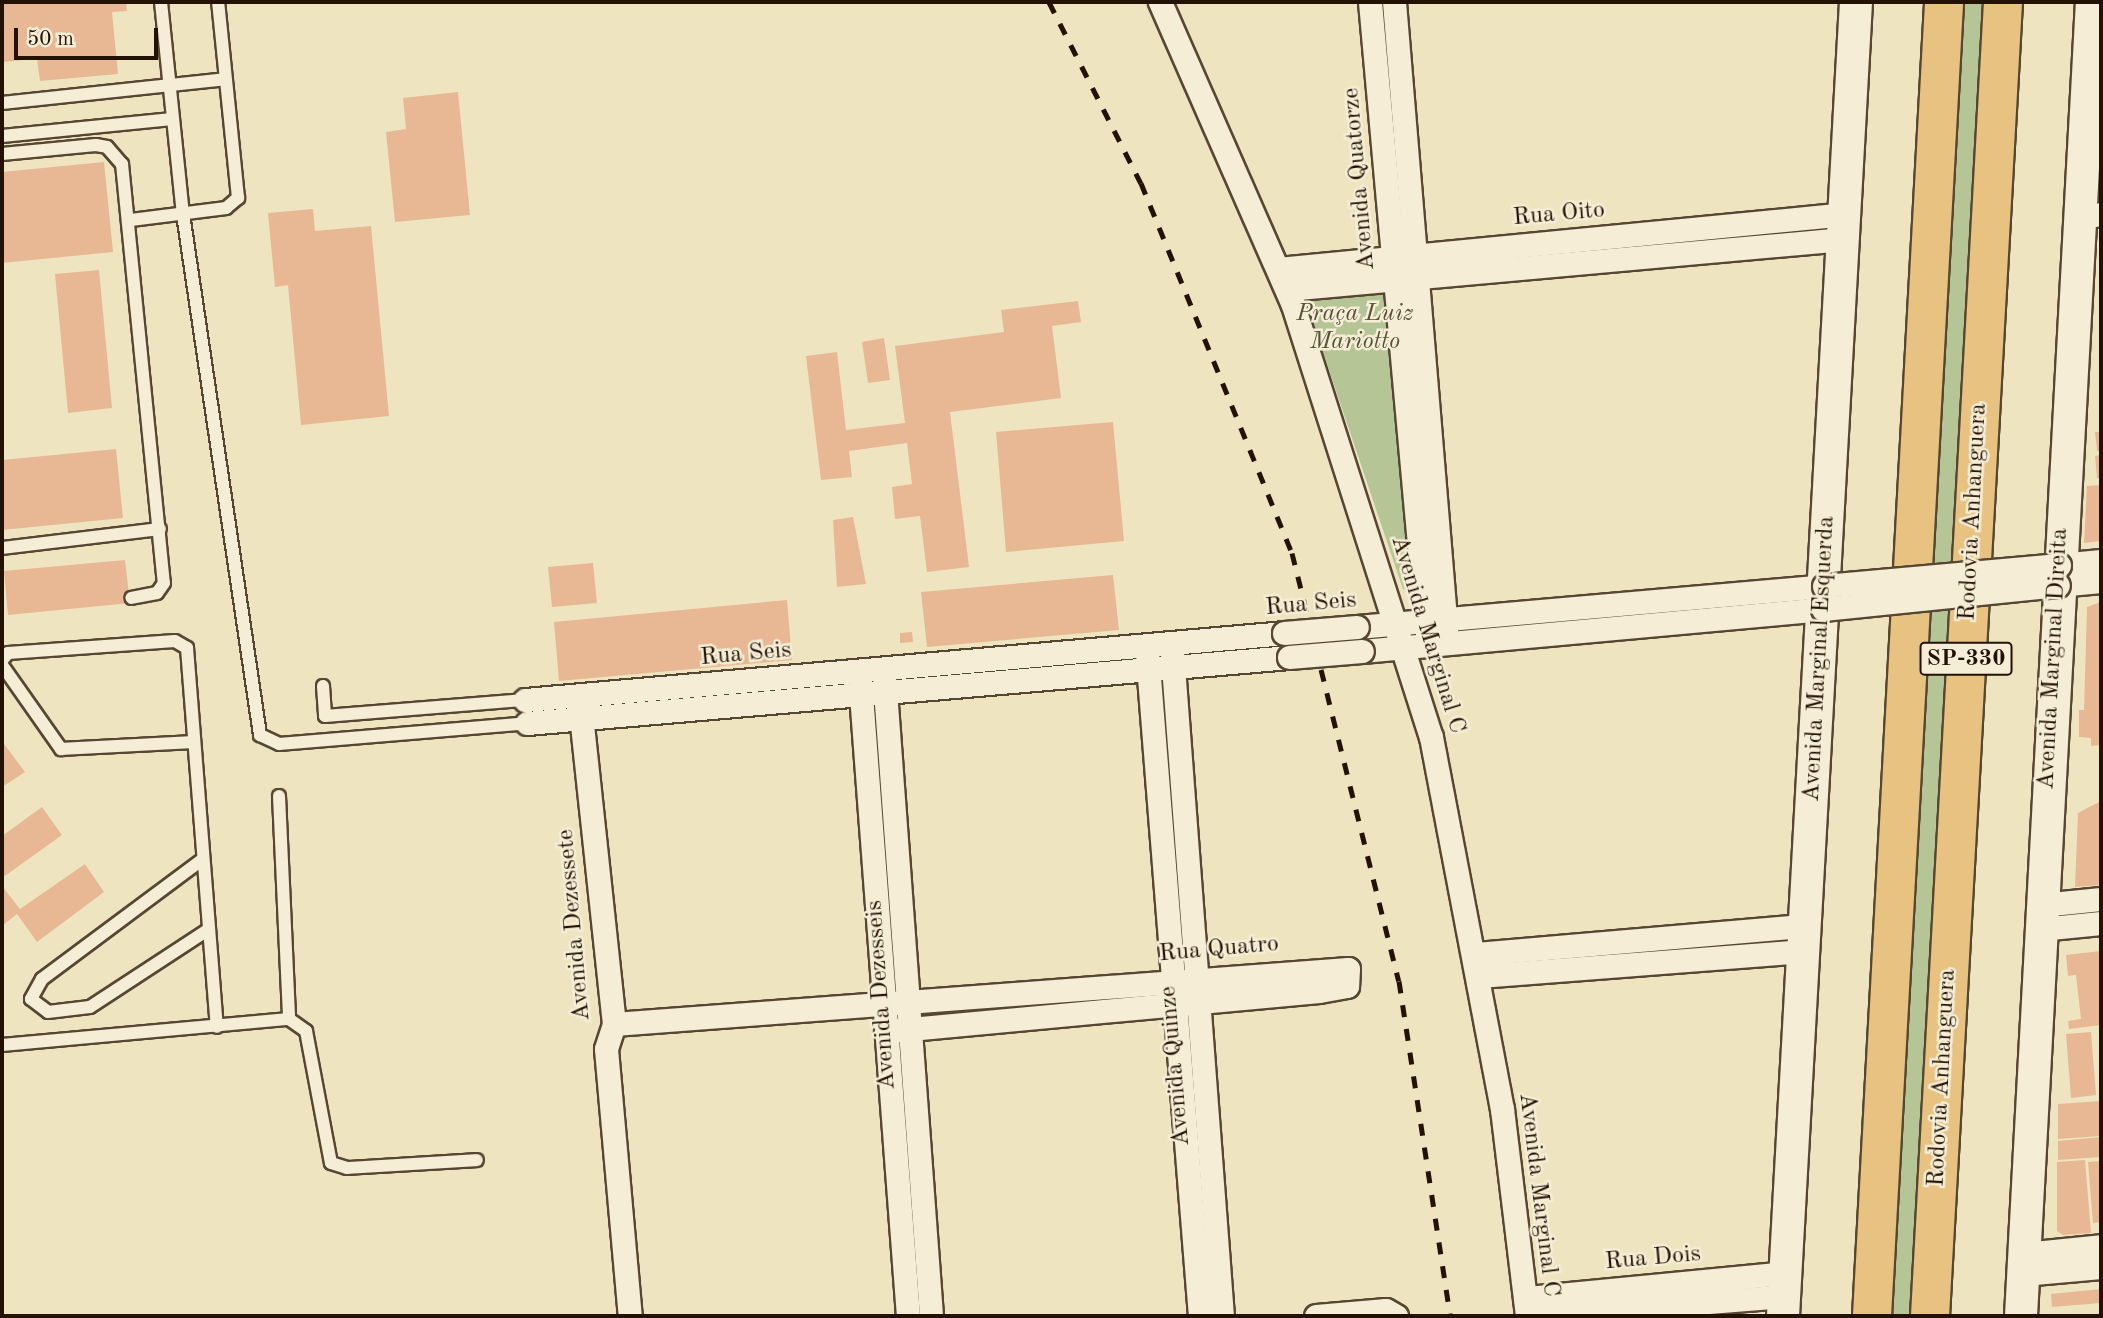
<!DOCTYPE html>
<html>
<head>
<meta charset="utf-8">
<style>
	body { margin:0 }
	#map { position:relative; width:2103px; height:1318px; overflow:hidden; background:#efe4c0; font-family:"Old Standard TT",serif }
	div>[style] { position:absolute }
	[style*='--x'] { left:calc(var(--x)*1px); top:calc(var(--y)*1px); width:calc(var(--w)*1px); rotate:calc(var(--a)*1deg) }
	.green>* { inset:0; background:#b5c596 }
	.building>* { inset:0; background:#e8b894 }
	.roads { filter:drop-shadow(2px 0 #564632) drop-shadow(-2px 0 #564632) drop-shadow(0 2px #564632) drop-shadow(0 -2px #564632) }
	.service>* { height:12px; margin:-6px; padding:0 6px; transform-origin:6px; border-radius:6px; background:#f5edd6 }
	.minor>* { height:23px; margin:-11.5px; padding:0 11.5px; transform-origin:11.5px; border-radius:11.5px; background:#f5edd6 }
	.secondary>* { height:32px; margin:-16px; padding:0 16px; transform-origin:16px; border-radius:16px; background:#f5edd6 }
	.motorway>* { height:38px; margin:-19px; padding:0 19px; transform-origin:19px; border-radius:19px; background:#e8c280 }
	.rail>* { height:5px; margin-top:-2.5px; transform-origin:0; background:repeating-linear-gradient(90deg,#231202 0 12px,transparent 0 24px) }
	.bridges { filter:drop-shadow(2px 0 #564632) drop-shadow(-2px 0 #564632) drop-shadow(0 2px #564632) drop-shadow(0 -2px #564632) }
	.minor-bridge>* { height:23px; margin:-11.5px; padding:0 11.5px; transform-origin:11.5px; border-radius:11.5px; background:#f5edd6 }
	span { translate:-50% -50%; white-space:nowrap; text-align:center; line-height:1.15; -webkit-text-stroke:5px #f5edd6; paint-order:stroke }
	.shield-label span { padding:2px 5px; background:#f5edd6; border:2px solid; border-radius:5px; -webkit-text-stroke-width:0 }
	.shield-label { font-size:23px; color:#231202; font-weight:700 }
	.street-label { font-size:24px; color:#231202 }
	.park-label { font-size:24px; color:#565136; font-style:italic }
	.frame { position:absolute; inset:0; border:4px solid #231202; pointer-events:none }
	.scale { position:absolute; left:14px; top:28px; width:144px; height:32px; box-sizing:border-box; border:4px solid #231202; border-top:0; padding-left:9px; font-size:21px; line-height:24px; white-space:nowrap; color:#231202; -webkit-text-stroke:5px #f5edd6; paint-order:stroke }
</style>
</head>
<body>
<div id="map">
	<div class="green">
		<i style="clip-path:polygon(1956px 2px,1991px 2px,1919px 1316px,1884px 1316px)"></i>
		<i style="clip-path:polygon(1391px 287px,1413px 596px,1403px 589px,1304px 296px)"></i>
	</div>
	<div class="building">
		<i style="clip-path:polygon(2px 2px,126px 2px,127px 11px,112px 12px,118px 74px,40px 81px,37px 59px,2px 62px)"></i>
		<i style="clip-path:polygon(458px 92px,470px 215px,395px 222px,386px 132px,406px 129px,403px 98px)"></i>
		<i style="clip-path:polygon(104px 162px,113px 252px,2px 263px,2px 172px)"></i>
		<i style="clip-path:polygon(313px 209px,315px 231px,371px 226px,389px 416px,301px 425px,288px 285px,275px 287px,268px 213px)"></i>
		<i style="clip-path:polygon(99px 270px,112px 408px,68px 413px,55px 274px)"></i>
		<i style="clip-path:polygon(1078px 301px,1081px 322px,1052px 326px,1061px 398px,950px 412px,969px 567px,927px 572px,920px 516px,895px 519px,892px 487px,912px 484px,907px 443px,849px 451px,852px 477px,821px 480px,806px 356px,837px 352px,846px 430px,905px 423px,895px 346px,1004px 332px,1001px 310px)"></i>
		<i style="clip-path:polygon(884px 338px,890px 380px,868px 383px,862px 342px)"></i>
		<i style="clip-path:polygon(1113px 422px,1124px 541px,1006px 552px,996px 432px)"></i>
		<i style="clip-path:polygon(2095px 432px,2101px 432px,2101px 451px,2097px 451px)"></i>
		<i style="clip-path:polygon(116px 449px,123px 518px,2px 530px,2px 460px)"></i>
		<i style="clip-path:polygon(2101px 455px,2101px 478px,2097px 478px,2095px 456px)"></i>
		<i style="clip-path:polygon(2101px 485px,2101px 541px,2084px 543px,2087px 486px)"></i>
		<i style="clip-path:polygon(853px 517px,866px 584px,837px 587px,833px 520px)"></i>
		<i style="clip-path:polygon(125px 560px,130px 603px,8px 615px,4px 571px)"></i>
		<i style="clip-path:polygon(593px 563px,597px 603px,552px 607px,548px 567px)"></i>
		<i style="clip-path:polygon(1113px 575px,1119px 630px,927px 647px,921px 592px)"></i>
		<i style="clip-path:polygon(787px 600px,792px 660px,559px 681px,554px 622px)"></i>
		<i style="clip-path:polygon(2101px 602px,2101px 745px,2091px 746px,2091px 738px,2079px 737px,2079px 710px,2084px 710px,2087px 607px)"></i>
		<i style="clip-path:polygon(912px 632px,913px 642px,900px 643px,900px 633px)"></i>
		<i style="clip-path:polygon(4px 744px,25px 772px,2px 787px,2px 746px)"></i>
		<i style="clip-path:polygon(2101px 801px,2101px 885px,2075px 887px,2078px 813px)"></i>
		<i style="clip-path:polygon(42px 807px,62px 835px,2px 878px,2px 836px)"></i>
		<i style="clip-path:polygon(85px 864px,104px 892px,37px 942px,17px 914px,2px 926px,2px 886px,20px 909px)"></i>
		<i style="clip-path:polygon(2101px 951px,2101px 1025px,2069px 1029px,2068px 1021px,2081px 1019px,2076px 975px,2068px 976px,2066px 955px)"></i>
		<i style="clip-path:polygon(2091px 1032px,2096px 1095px,2071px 1098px,2066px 1034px)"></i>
		<i style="clip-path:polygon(2101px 1101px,2101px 1136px,2058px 1139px,2058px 1104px)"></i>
		<i style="clip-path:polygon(2101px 1137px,2101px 1157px,2058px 1160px,2058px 1141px)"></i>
		<i style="clip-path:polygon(2085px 1160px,2091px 1233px,2063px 1235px,2057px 1231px,2057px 1162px)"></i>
		<i style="clip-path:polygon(2101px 1161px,2101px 1222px,2093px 1223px,2088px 1162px)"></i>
		<i style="clip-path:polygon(2101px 1289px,2101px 1303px,2052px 1307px,2051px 1294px)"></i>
	</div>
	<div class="roads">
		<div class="service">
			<i style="--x:161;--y:2;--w:213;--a:84.1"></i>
			<i style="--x:183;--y:214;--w:527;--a:81.59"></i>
			<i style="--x:260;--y:735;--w:21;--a:25"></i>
			<i style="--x:279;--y:744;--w:249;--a:-4.8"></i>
			<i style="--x:2;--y:103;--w:224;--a:-6.1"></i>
			<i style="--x:2;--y:136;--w:171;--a:-5.7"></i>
			<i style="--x:2;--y:154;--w:94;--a:-5.5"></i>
			<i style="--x:96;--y:145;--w:11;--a:10"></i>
			<i style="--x:107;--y:147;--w:23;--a:49"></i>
			<i style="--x:122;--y:164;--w:421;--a:84.3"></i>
			<i style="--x:164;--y:583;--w:12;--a:125"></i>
			<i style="--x:157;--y:593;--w:26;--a:169"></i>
			<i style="--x:131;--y:220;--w:96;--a:-7.2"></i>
			<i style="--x:226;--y:208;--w:16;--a:-40"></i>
			<i style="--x:238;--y:198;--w:197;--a:-95.8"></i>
			<i style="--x:2;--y:548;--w:159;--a:-6.9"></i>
			<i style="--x:2;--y:660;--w:9;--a:-49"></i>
			<i style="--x:8;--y:653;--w:167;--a:-4.1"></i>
			<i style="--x:175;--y:641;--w:14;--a:30"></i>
			<i style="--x:187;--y:648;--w:380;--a:85.5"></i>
			<i style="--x:2;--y:665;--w:103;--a:54.9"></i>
			<i style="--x:61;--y:749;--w:132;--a:-3"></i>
			<i style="--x:323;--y:686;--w:30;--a:86"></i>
			<i style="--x:325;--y:716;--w:201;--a:-4.6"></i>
			<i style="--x:279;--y:796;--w:223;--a:87.4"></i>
			<i style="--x:203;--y:859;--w:201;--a:143.3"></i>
			<i style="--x:42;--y:979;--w:23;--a:119"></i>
			<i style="--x:31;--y:999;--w:21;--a:37"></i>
			<i style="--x:48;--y:1012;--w:42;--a:-6.8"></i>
			<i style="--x:90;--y:1007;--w:142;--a:-33.2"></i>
			<i style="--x:2;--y:1045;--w:288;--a:-5.2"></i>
			<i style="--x:289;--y:1019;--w:21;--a:35"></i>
			<i style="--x:306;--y:1031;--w:134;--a:79.3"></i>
			<i style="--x:331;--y:1163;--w:17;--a:17"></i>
			<i style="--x:347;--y:1168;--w:130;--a:-3.5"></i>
		</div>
		<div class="minor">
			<i style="--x:1160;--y:2;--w:328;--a:66.3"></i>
			<i style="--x:1292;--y:302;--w:457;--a:72.3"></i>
			<i style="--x:1431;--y:737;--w:379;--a:79.2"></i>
			<i style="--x:1502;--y:1109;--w:209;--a:83.1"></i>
			<i style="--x:1370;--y:2;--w:645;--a:84.84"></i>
			<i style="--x:1394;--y:2;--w:642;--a:85.27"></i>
			<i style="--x:2080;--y:217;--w:21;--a:-8"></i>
			<i style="--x:1278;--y:269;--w:571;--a:-5.53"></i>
			<i style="--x:1287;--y:289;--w:559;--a:-5.13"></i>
			<i style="--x:2059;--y:565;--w:42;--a:-5.4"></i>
			<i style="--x:2058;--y:585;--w:43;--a:-5.3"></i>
			<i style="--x:1357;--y:627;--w:469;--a:-5"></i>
			<i style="--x:1362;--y:651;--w:463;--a:-5.2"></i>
			<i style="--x:1147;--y:652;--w:666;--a:85.44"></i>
			<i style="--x:1172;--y:653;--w:665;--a:85.69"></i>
			<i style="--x:884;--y:677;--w:641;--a:85.79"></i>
			<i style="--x:860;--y:681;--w:637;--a:85.68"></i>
			<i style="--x:525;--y:700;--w:762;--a:-5.04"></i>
			<i style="--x:580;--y:706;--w:320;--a:83.9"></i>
			<i style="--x:527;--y:723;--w:765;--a:-4.95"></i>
			<i style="--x:2041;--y:905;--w:60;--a:-5.7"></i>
			<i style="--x:2040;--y:929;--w:61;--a:-5.6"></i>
			<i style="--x:1476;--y:954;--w:330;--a:-4.9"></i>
			<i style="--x:1479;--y:976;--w:326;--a:-4.4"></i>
			<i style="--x:614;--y:1024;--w:736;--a:-4.29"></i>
			<i style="--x:1348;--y:969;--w:17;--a:93"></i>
			<i style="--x:1347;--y:986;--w:28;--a:170"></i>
			<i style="--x:1319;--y:991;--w:435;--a:174.7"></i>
			<i style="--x:614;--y:1024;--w:26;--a:108"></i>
			<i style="--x:606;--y:1049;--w:268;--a:84.9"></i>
			<i style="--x:2024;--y:1254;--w:77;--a:-5.9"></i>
			<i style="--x:2023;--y:1274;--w:78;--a:-5.1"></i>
			<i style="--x:1526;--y:1298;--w:261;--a:-5.5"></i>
			<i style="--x:1316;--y:1316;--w:70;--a:-4.9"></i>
			<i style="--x:1386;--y:1310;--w:12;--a:31"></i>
			<i style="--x:1532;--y:1316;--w:253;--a:-4.5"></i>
		</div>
		<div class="secondary">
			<i style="--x:1783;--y:1316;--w:1316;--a:-86.82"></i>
			<i style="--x:2021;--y:1316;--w:1316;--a:-86.91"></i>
		</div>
		<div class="motorway">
			<i style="--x:1872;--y:1316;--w:1316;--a:-86.86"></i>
			<i style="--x:1930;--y:1316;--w:1316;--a:-86.82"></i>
		</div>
	</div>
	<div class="rail">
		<i style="--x:1049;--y:2;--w:203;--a:63.1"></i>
		<i style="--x:1141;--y:183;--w:400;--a:67.8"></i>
		<i style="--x:1292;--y:553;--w:441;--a:76"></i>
		<i style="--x:1399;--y:981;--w:339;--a:81.3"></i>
	</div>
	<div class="bridges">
		<div class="minor-bridge">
			<i style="--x:1824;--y:586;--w:236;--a:-5.1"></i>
			<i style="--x:1823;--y:609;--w:236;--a:-5.8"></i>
			<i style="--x:1284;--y:633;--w:73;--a:-4.7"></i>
			<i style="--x:1289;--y:657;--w:73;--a:-4.7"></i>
		</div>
	</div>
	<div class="shield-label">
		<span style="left:1966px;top:659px">SP-330</span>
	</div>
	<div class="street-label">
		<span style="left:1360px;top:179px;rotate:-95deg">Avenida Quatorze</span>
		<span style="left:1559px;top:215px;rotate:-5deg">Rua Oito</span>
		<span style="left:1974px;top:512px;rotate:-87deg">Rodovia Anhanguera</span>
		<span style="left:1311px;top:605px;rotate:-5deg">Rua Seis</span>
		<span style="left:1427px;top:635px;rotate:73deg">Avenida Marginal C</span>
		<span style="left:746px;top:655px;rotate:-5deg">Rua Seis</span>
		<span style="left:1820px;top:659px;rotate:-87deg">Avenida Marginal Esquerda</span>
		<span style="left:2054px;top:659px;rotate:-87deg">Avenida Marginal Direita</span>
		<span style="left:575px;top:925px;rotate:-95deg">Avenida Dezessete</span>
		<span style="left:1219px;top:950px;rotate:-5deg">Rua Quatro</span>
		<span style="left:882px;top:995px;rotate:-94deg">Avenida Dezesseis</span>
		<span style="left:1176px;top:1066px;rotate:-95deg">Avenida Quinze</span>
		<span style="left:1943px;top:1078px;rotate:-87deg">Rodovia Anhanguera</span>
		<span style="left:1538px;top:1195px;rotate:83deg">Avenida Marginal C</span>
		<span style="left:1653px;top:1259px;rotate:-5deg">Rua Dois</span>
	</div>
	<div class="park-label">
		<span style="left:1355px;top:329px">Praça Luiz<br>Mariotto</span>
	</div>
	<div class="frame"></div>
	<div class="scale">50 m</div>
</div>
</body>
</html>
